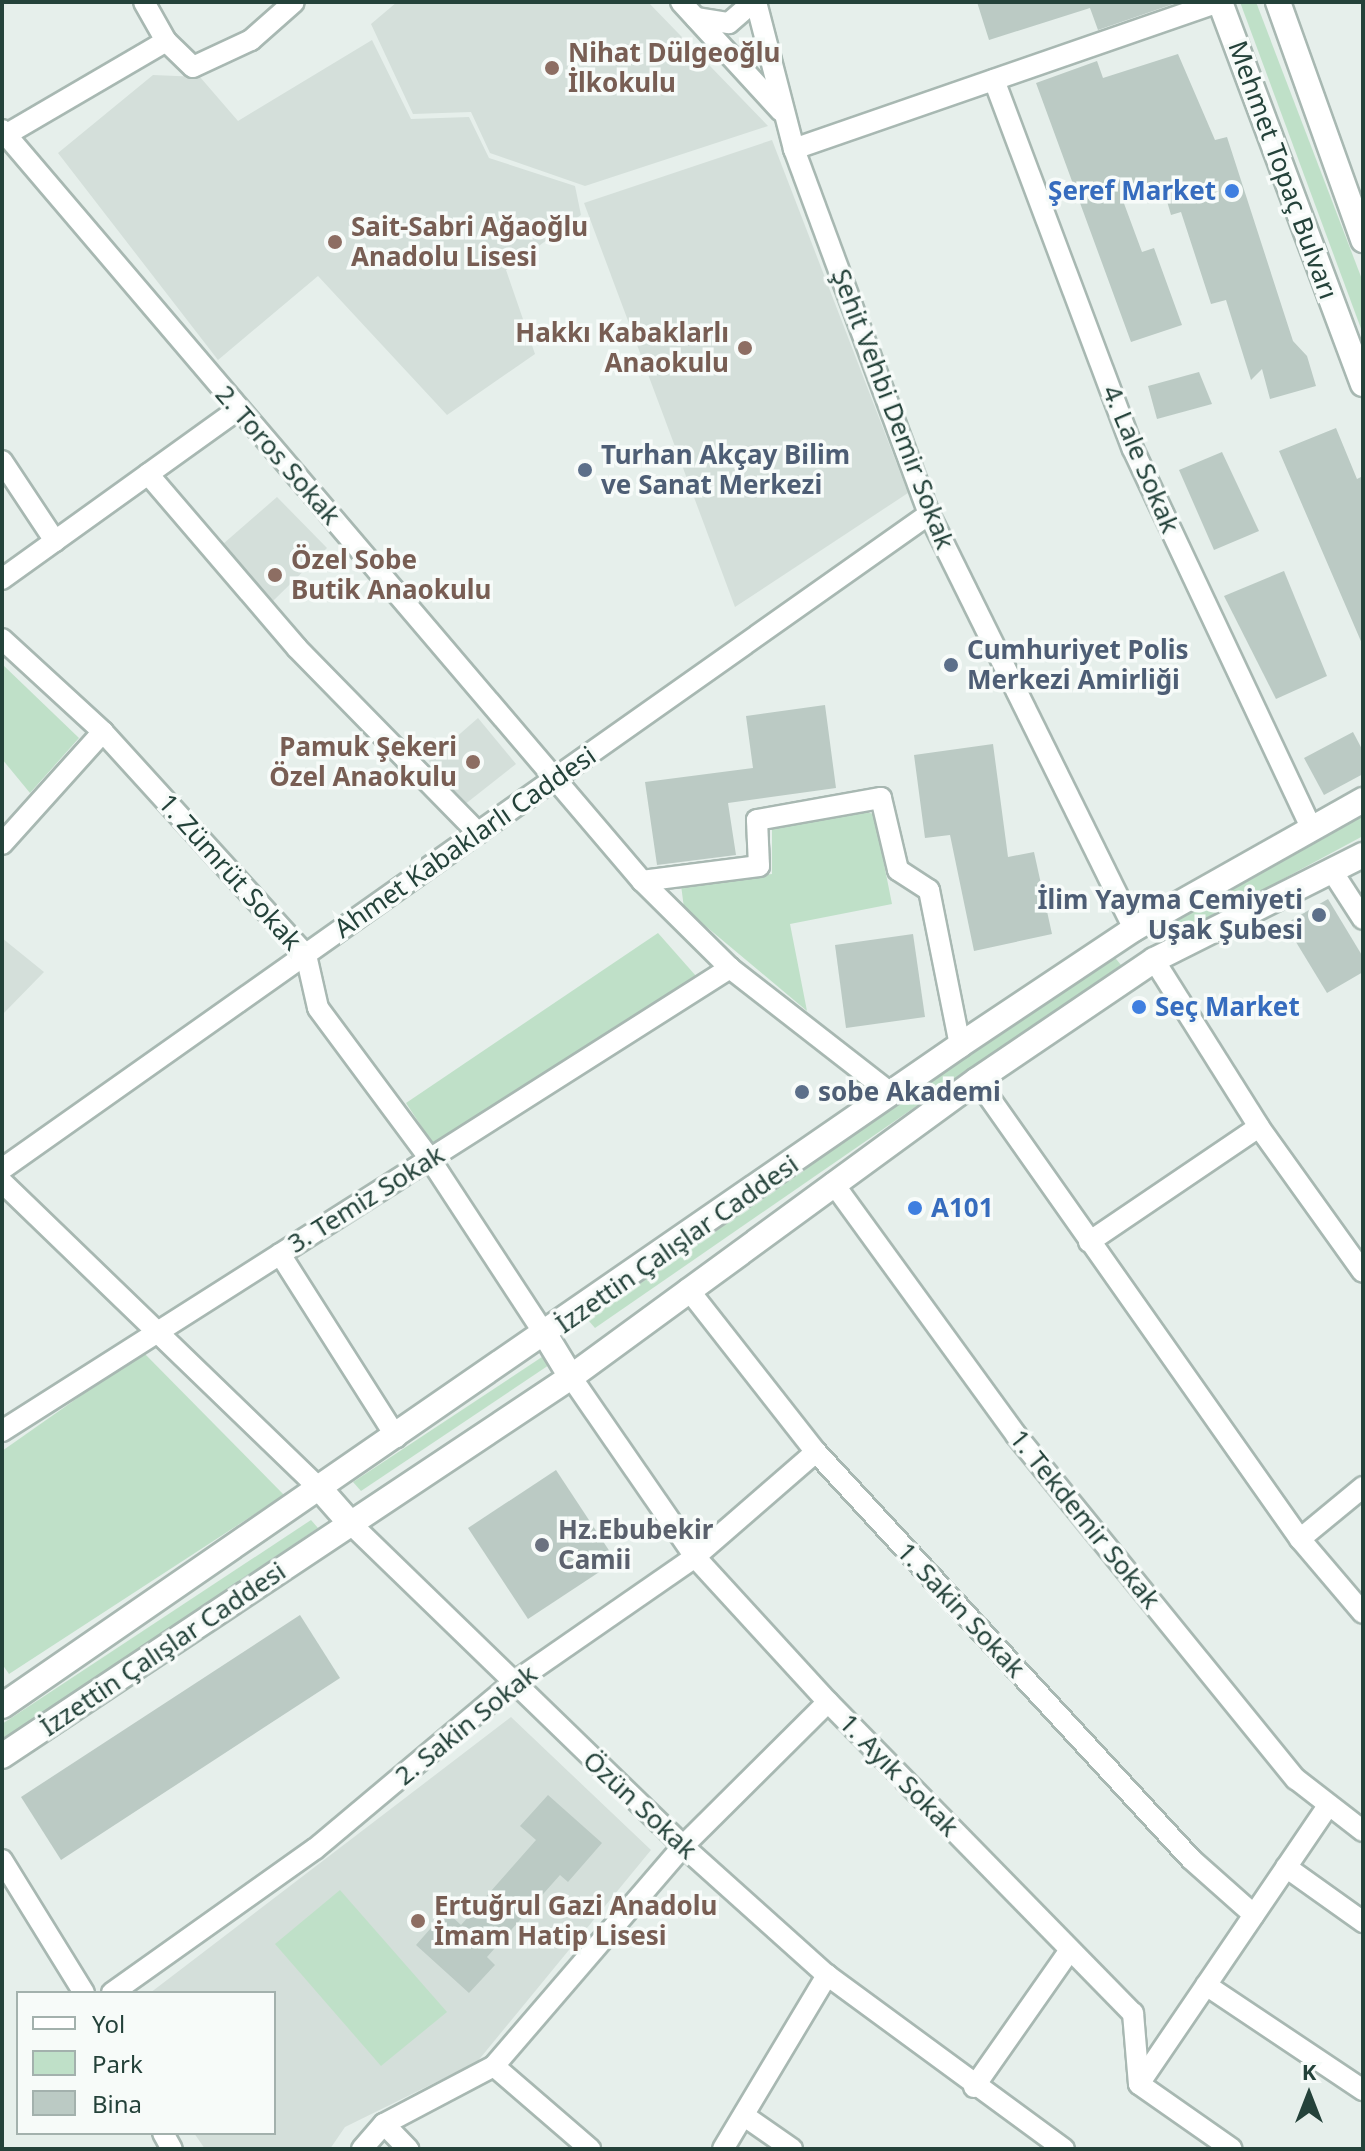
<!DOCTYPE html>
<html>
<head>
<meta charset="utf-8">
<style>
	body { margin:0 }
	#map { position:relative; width:1365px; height:2151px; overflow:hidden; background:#e6efeb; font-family:"Noto Sans",sans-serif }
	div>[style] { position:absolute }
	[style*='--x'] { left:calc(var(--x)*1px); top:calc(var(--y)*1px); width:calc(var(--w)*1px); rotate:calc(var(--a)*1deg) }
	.built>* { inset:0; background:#d4dfda }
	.green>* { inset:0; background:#bfe0c8 }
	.building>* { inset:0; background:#bbcac4 }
	.roads { filter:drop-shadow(2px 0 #a8b8b2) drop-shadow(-2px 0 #a8b8b2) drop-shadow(0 2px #a8b8b2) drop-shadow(0 -2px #a8b8b2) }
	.minor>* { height:20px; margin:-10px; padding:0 10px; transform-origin:10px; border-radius:10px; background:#fff }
	.tertiary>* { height:24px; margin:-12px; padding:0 12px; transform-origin:12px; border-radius:12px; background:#fff }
	.secondary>* { height:24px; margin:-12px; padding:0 12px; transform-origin:12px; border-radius:12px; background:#fff }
	.dots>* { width:22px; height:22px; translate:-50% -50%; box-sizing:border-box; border:4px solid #f7fbf9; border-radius:50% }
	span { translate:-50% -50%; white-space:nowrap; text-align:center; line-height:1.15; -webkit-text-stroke:7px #f7fbf9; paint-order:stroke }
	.education-label { font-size:26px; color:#785e54; font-weight:700 }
	.left { translate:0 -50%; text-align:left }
	.right { translate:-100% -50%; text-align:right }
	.street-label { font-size:26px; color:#24423a }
	.shop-label { font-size:26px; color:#366cbe; font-weight:700 }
	.service-label { font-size:26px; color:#4e5e75; font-weight:700 }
	.worship-label { font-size:26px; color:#5b616d; font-weight:700 }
	.frame { position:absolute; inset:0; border:4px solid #24423a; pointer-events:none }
	.legend { position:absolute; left:16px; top:1991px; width:260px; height:144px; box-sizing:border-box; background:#f7fbf9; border:2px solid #a3b1ad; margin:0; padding:10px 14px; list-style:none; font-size:24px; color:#24423a }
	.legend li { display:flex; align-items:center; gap:16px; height:40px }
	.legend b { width:40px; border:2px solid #a3b1ad }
	.north { position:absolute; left:1269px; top:2055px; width:80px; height:80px; -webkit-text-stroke:6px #f7fbf9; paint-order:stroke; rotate:0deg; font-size:22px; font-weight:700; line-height:32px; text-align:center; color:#24423a }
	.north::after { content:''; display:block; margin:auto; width:28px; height:36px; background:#24423a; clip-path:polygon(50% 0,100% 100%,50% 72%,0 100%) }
</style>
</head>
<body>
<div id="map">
	<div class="built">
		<i style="clip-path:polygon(397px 2px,648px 2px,768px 126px,585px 186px,490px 153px,471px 112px,413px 114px,371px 24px)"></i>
		<i style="clip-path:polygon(372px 40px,411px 119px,469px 117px,489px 158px,575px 186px,581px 215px,506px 270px,535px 354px,447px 415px,318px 276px,218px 360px,58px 153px,153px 75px,200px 77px,238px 121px)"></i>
		<i style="clip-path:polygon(772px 140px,908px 493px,735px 607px,584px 203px)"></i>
		<i style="clip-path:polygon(277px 497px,327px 548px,273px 601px,223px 544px)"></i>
		<i style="clip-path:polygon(478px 718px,516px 764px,464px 805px,429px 761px)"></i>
		<i style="clip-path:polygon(2px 938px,44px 972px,2px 1015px)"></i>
		<i style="clip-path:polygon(511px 1717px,651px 1850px,477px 2062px,345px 2127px,330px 2149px,205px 2149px,194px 2133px,274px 2133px,274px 1993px,150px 1993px)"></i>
	</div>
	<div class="green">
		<i style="clip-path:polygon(1240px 2px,1256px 2px,1363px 282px,1363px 334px)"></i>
		<i style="clip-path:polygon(2px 664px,79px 738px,30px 793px,2px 759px)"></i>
		<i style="clip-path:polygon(862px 811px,874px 814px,892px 904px,790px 924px,807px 1011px,684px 908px,681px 885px,772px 874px,772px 826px)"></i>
		<i style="clip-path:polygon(1363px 816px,1363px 836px,1160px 945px,1153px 931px)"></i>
		<i style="clip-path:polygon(658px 933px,696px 976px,437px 1150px,406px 1103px)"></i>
		<i style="clip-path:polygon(1112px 954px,1121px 965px,595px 1328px,588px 1320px)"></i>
		<i style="clip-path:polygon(143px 1352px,284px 1495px,9px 1674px,2px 1664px,2px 1451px)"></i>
		<i style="clip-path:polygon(548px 1353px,555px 1361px,361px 1491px,353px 1482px)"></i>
		<i style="clip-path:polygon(311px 1520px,318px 1528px,2px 1740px,2px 1724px)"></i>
		<i style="clip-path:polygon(340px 1890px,447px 2012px,381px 2066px,275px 1944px)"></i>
	</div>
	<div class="building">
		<i style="clip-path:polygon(977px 2px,1179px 2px,1098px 30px,1090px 8px,989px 40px)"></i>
		<i style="clip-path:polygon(1178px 54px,1215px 140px,1227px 137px,1293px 341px,1307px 356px,1316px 386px,1270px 399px,1262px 369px,1251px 380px,1226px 300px,1211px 304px,1181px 212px,1171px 215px,1162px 184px,1122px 198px,1142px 252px,1154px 248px,1182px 325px,1131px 342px,1036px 83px,1097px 61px,1103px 78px)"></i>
		<i style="clip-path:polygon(1199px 372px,1212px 404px,1157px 419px,1148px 386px)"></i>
		<i style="clip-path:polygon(1336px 428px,1357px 479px,1363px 476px,1363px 646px,1279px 451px)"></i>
		<i style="clip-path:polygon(1222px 452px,1259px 531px,1214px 550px,1179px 470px)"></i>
		<i style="clip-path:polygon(1284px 571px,1327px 676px,1276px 699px,1224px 596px)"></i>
		<i style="clip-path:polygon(825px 705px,836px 788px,728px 803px,736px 855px,657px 865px,645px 782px,753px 768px,746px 716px)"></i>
		<i style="clip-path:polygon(1353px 732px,1363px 751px,1363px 774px,1324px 795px,1304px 758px)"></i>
		<i style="clip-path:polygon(993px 744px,1008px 857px,1034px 852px,1052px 934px,974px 951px,950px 835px,925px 838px,914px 755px)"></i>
		<i style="clip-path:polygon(1328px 899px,1363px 957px,1363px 972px,1327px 993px,1285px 924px)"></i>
		<i style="clip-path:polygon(913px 934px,925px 1017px,846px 1028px,835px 945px)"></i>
		<i style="clip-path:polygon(556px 1470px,616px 1561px,528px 1619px,468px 1528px)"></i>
		<i style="clip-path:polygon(300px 1615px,340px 1678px,61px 1860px,21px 1797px)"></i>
		<i style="clip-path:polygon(548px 1795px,602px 1843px,568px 1882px,560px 1875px,487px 1957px,495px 1965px,469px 1993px,416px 1945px,446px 1911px,461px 1925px,536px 1840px,520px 1826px)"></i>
	</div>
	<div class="roads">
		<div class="minor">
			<i style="--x:144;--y:2;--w:45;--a:60.6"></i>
			<i style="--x:166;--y:41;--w:37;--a:44"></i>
			<i style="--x:193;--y:67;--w:64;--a:-25"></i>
			<i style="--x:251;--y:40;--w:57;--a:-41.5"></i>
			<i style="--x:681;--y:2;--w:148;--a:47.5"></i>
			<i style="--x:756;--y:2;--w:152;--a:75.5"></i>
			<i style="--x:794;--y:149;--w:389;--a:69.7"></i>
			<i style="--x:929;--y:514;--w:463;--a:63.7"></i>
			<i style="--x:696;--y:18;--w:33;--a:9"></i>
			<i style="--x:729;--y:23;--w:32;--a:-41"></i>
			<i style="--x:994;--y:80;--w:394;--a:69.4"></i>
			<i style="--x:1133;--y:449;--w:419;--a:64.8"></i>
			<i style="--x:2;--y:130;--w:987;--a:49.56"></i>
			<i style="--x:642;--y:881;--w:124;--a:44.7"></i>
			<i style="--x:730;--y:968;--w:205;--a:37.9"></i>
			<i style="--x:2;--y:137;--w:190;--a:-30.3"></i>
			<i style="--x:794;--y:149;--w:450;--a:-19.1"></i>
			<i style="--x:2;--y:461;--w:96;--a:56.5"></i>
			<i style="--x:148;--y:474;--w:229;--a:49.4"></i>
			<i style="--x:297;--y:648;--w:259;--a:45.6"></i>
			<i style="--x:2;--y:579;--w:292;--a:-35.7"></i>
			<i style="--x:2;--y:639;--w:137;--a:42.6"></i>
			<i style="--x:103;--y:732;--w:302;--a:47.7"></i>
			<i style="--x:306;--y:955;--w:54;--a:77.2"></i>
			<i style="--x:318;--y:1008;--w:188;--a:53.4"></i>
			<i style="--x:430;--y:1159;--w:212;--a:56.8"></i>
			<i style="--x:2;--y:844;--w:151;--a:-48"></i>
			<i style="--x:1332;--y:871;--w:57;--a:57.1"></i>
			<i style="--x:642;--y:881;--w:118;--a:-7.3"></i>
			<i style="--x:759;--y:866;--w:46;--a:-92.5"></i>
			<i style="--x:757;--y:820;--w:126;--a:-10.1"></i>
			<i style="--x:881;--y:798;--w:74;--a:76.7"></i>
			<i style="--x:898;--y:870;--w:37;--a:33"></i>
			<i style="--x:929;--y:890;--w:158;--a:78.7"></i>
			<i style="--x:1154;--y:960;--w:197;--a:57.8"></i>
			<i style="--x:1259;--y:1127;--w:178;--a:54.4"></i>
			<i style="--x:977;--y:1080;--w:561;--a:54.87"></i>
			<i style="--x:1300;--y:1539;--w:97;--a:49.6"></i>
			<i style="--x:2;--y:1169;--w:1135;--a:-35.24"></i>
			<i style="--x:2;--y:1182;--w:443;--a:44"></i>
			<i style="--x:833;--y:1183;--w:311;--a:54"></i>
			<i style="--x:1016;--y:1435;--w:444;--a:50.9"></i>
			<i style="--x:1296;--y:1779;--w:85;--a:37.8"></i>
			<i style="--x:1089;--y:1242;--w:205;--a:-34.1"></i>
			<i style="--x:280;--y:1254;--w:217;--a:57.6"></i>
			<i style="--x:688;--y:1289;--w:207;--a:51.9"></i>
			<i style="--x:816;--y:1452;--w:553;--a:47.34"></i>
			<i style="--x:1191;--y:1859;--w:84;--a:41.6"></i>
			<i style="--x:571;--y:1377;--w:219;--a:55.4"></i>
			<i style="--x:695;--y:1557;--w:197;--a:47.5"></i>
			<i style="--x:828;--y:1702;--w:436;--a:45.6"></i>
			<i style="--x:1133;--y:2013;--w:71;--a:85.2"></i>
			<i style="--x:1139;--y:2084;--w:113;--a:35"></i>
			<i style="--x:2;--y:1431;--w:863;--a:-32.46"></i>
			<i style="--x:351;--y:1524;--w:463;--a:44.1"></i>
			<i style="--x:683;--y:1846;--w:193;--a:41.9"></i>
			<i style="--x:827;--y:1975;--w:294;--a:36.3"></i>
			<i style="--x:1300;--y:1539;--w:82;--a:-39.5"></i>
			<i style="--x:2;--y:1860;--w:156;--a:58.3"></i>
			<i style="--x:1286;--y:1867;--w:95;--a:35.5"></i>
			<i style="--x:1206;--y:1985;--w:189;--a:33.8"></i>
			<i style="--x:112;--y:1993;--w:249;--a:-35.4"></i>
			<i style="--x:315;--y:1849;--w:258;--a:-40"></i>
			<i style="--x:513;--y:1683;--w:221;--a:-34.7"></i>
			<i style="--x:695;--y:1557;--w:160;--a:-41"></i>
			<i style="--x:494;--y:2066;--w:127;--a:40.8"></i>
			<i style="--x:1139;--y:2084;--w:335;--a:-55.8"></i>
			<i style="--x:974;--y:2087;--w:167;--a:-55"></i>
			<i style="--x:746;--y:2117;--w:56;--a:34.8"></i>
			<i style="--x:384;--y:2124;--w:35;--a:46"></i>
			<i style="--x:163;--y:2133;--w:18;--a:61"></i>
			<i style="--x:362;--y:2149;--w:33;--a:-49"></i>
			<i style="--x:384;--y:2124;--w:124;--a:-27.8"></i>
			<i style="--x:494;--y:2066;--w:290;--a:-49.3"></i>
			<i style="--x:683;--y:1846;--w:204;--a:-44.8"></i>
			<i style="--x:723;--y:2149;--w:203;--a:-59.1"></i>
		</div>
		<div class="tertiary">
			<i style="--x:546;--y:1336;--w:48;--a:58.6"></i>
			<i style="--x:321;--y:1490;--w:45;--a:48.6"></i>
			<i style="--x:2;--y:1706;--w:1164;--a:-34.6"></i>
			<i style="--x:960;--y:1045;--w:209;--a:-33.7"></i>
			<i style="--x:1134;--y:929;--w:263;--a:-29.4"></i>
			<i style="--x:2;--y:1756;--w:684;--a:-33.67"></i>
			<i style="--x:571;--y:1377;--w:503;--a:-36.19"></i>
			<i style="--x:977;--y:1080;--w:214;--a:-34.1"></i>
			<i style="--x:1154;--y:960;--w:234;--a:-26.7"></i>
		</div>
		<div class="secondary">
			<i style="--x:1220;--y:2;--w:408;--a:69.5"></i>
			<i style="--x:1278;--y:2;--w:253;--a:70.3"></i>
		</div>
	</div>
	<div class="dots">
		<i style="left:552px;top:68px;background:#8d6e63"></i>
		<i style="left:1232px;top:191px;background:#3f7fe0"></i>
		<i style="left:335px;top:242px;background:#8d6e63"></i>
		<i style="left:745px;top:348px;background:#8d6e63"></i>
		<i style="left:585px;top:470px;background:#5c6f8a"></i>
		<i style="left:275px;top:575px;background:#8d6e63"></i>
		<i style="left:951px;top:665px;background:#5c6f8a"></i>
		<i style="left:473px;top:762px;background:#8d6e63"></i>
		<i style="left:1319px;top:915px;background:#5c6f8a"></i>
		<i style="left:1139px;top:1007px;background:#3f7fe0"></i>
		<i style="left:802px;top:1092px;background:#5c6f8a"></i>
		<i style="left:915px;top:1208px;background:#3f7fe0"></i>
		<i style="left:542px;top:1545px;background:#6b7280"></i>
		<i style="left:418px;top:1921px;background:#8d6e63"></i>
	</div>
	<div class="education-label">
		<span class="left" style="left:568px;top:68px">Nihat Dülgeoğlu<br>İlkokulu</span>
		<span class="left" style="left:351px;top:242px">Sait-Sabri Ağaoğlu<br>Anadolu Lisesi</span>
		<span class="right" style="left:729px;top:348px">Hakkı Kabaklarlı<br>Anaokulu</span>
		<span class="left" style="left:291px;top:575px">Özel Sobe<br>Butik Anaokulu</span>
		<span class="right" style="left:457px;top:762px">Pamuk Şekeri<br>Özel Anaokulu</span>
		<span class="left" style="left:434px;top:1921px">Ertuğrul Gazi Anadolu<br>İmam Hatip Lisesi</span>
	</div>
	<div class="street-label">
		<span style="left:1283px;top:170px;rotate:70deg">Mehmet Topaç Bulvarı</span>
		<span style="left:893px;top:409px;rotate:69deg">Şehit Vehbi Demir Sokak</span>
		<span style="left:278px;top:455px;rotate:49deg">2. Toros Sokak</span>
		<span style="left:1141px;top:459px;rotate:67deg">4. Lale Sokak</span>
		<span style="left:465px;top:842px;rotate:-35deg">Ahmet Kabaklarlı Caddesi</span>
		<span style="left:230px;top:872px;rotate:48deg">1. Zümrüt Sokak</span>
		<span style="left:366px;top:1199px;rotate:-32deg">3. Temiz Sokak</span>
		<span style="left:677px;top:1244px;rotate:-35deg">İzzettin Çalışlar Caddesi</span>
		<span style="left:1085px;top:1519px;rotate:51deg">1. Tekdemir Sokak</span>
		<span style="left:961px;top:1610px;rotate:47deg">1. Sakin Sokak</span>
		<span style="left:163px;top:1649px;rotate:-34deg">İzzettin Çalışlar Caddesi</span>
		<span style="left:466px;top:1725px;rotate:-39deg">2. Sakin Sokak</span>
		<span style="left:899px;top:1775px;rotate:46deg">1. Ayık Sokak</span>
		<span style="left:640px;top:1805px;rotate:43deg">Özün Sokak</span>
	</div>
	<div class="shop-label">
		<span class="right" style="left:1216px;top:191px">Şeref Market</span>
		<span class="left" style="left:1155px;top:1007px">Seç Market</span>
		<span class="left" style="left:931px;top:1208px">A101</span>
	</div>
	<div class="service-label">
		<span class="left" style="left:601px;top:470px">Turhan Akçay Bilim<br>ve Sanat Merkezi</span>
		<span class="left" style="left:967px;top:665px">Cumhuriyet Polis<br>Merkezi Amirliği</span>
		<span class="right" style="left:1303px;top:915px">İlim Yayma Cemiyeti<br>Uşak Şubesi</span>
		<span class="left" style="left:818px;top:1092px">sobe Akademi</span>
	</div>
	<div class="worship-label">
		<span class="left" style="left:558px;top:1545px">Hz.Ebubekir<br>Camii</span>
	</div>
	<div class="frame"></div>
	<ul class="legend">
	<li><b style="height:10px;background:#fff"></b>Yol</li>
	<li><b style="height:22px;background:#bfe0c8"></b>Park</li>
	<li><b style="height:22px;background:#bbcac4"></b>Bina</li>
	</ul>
	<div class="north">K</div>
</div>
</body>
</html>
